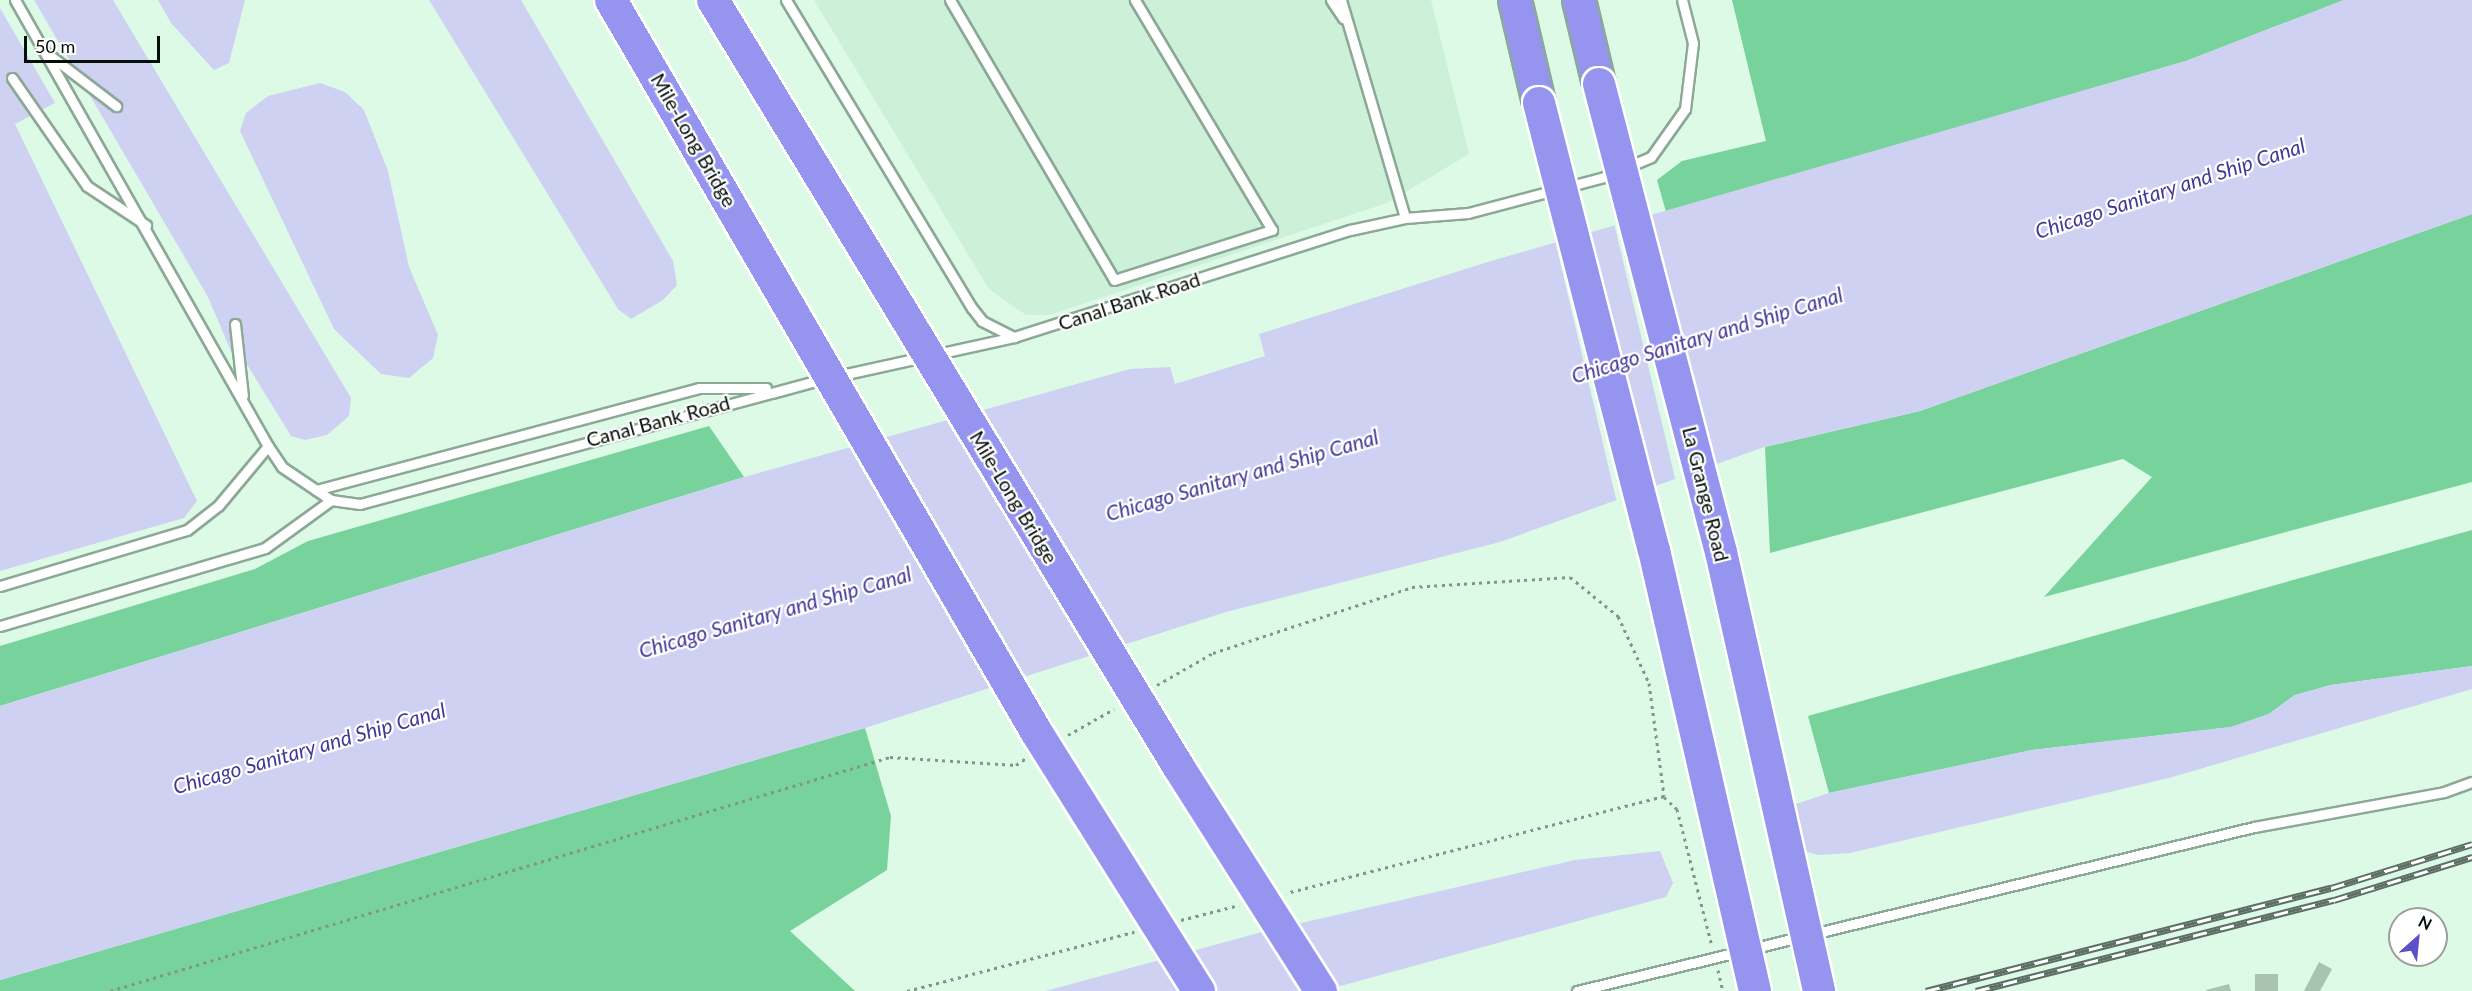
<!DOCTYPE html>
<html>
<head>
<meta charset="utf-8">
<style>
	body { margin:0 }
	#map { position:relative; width:2472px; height:991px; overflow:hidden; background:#dcfae6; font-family:Lato,sans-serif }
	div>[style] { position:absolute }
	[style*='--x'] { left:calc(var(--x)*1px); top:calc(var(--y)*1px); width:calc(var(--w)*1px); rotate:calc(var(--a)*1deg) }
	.built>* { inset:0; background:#ccf1d8 }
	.forest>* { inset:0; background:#78d29b }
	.water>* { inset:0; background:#cfd1f3 }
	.pier>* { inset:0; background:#dcfae6 }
	.building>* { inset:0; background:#a8c4b1 }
	.path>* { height:3px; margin-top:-1.5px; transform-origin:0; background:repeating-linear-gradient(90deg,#819688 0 3px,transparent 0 7.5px) }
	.roads { filter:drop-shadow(2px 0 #8ca896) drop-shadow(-2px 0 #8ca896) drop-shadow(0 2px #8ca896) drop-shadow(0 -2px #8ca896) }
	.lane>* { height:9px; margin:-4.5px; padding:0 4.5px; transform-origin:4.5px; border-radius:4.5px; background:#fff }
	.highway>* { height:32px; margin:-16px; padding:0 16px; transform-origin:16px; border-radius:16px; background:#9595f0 }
	.rail>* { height:7px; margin-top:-3.5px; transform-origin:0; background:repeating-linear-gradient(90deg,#fff 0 14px,#5d6e63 0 28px); box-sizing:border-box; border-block:2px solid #5d6e63 }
	.bridges { filter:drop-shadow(2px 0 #fff) drop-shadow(-2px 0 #fff) drop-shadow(0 2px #fff) drop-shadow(0 -2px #fff) }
	.highway-bridge>* { height:32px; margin:-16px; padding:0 16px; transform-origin:16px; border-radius:16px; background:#9595f0 }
	span { translate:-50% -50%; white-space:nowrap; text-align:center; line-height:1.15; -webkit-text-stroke:4.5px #fff; paint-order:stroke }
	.street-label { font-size:20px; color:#050e08 }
	.water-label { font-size:21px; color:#433998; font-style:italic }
	.north { position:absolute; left:2388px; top:907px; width:60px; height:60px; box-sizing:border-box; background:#fff; border:2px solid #9b9f9c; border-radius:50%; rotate:27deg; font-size:16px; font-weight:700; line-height:24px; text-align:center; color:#050e08 }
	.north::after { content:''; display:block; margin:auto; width:21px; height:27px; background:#5c50c9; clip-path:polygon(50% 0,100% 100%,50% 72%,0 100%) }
	.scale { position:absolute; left:24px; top:36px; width:136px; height:27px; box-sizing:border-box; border:3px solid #050e08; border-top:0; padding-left:8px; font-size:18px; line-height:21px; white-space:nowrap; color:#050e08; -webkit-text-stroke:4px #fff; paint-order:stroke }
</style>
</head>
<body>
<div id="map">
	<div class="built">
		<i style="clip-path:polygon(814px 0,1431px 0,1469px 154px,1387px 203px,1049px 315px,1026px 315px,989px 289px)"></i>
	</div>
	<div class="forest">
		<i style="clip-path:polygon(1732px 0,2344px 0,2186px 61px,1666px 212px,1657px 180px,1682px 161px,1766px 141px)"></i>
		<i style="clip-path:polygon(2472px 214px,2472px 482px,2044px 597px,2152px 477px,2123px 459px,1770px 553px,1765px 447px,1920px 411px)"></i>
		<i style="clip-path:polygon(709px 426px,744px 477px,0 706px,0 646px,255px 569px,308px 541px)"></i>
		<i style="clip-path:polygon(2472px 530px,2472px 666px,2331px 685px,2295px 695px,2269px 714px,2231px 727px,2032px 750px,1829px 793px,1808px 716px)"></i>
		<i style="clip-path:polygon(865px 728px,891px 816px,887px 870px,790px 931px,855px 991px,0 991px,0 980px)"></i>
	</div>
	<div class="water">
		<i style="clip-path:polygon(34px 0,113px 0,351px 398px,349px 416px,327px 435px,305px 440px,291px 436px,248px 366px,233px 356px,208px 297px)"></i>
		<i style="clip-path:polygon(158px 0,245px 0,229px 63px,214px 70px,171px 23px)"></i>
		<i style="clip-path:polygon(429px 0,521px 0,673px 261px,677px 285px,663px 300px,631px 319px,618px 309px)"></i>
		<i style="clip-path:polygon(2344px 0,2472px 0,2472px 214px,1920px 411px,1764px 447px,1500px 542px,1226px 612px,865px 728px,0 980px,0 706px,744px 477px,1130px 369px,1170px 367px,1175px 384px,1265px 356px,1259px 334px,1491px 261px,2186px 61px)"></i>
		<i style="clip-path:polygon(0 8px,55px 103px,15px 124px,197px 501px,184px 518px,0 571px)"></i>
		<i style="clip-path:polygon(320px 83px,345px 92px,364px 110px,388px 171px,409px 267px,438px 335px,433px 358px,409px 378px,381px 374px,334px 329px,240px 131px,246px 113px,268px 96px)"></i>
		<i style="clip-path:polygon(2472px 666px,2472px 689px,2169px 778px,1850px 853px,1818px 855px,1776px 843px,1790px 806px,1829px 793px,2032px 750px,2231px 727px,2269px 714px,2295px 695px,2331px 685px)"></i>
		<i style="clip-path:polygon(1660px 851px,1673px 883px,1666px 897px,1322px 991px,1046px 991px,1262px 932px,1575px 860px)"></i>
	</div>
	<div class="pier">
		<i style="clip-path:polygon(1649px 214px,1710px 469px,1676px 482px,1614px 223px)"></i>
		<i style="clip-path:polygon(1588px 231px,1650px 491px,1617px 503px,1555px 240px)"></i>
	</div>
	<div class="building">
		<i style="clip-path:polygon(2319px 962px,2332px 969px,2320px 991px,2304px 991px)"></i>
		<i style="clip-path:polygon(2255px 974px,2278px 974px,2278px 991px,2255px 991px)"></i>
		<i style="clip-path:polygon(2229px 984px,2231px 991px,2206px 991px,2206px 990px)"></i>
	</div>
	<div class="path">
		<i style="--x:1157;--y:685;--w:64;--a:-29.7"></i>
		<i style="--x:1213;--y:653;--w:210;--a:-18.3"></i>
		<i style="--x:1412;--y:587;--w:158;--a:-3.6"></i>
		<i style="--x:1570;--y:577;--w:62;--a:39.1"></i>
		<i style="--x:1618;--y:616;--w:74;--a:65.2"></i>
		<i style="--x:1649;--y:683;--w:114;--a:82.4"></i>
		<i style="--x:1664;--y:796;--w:390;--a:165.6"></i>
		<i style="--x:1068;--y:735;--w:53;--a:-29.5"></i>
		<i style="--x:1664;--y:797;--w:18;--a:43"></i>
		<i style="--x:1677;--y:809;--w:141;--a:75.7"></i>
		<i style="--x:1181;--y:920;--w:60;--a:-14.5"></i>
		<i style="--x:1718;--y:970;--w:22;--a:77"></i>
		<i style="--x:110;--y:991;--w:814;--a:-16.7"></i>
		<i style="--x:890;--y:757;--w:126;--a:3.6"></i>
		<i style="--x:1016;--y:765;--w:11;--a:-34"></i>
		<i style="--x:907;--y:991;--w:235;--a:-14.6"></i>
	</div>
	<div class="roads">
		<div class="lane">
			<i style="--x:15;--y:0;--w:513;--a:60.44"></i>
			<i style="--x:268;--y:446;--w:25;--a:56"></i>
			<i style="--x:282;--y:467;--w:59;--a:34"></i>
			<i style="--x:331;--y:500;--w:29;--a:8"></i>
			<i style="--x:360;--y:504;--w:481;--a:-15.1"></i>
			<i style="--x:786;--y:0;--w:360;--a:58.9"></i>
			<i style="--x:972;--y:308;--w:16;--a:52"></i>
			<i style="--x:982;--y:321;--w:36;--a:27"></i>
			<i style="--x:950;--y:0;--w:324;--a:59.6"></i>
			<i style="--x:1114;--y:280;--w:166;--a:-17.6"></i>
			<i style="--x:1272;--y:230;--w:268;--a:-120.8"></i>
			<i style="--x:1331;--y:0;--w:22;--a:56"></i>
			<i style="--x:1341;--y:0;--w:227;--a:73.6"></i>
			<i style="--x:48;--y:54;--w:86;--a:37.4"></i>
			<i style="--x:12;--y:78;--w:131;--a:55.2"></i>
			<i style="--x:87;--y:186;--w:71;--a:33.5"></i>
			<i style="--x:235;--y:324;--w:72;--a:83.7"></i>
			<i style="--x:837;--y:376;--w:181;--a:-12.4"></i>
			<i style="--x:1014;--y:337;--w:353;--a:-17.7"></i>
			<i style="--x:1350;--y:230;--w:56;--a:-12.3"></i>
			<i style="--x:1405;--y:218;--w:63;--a:-4.5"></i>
			<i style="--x:1468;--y:213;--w:141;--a:-14.8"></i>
			<i style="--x:1604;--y:177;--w:51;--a:-23.1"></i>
			<i style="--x:1651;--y:157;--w:59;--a:-54.7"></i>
			<i style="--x:1685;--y:109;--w:66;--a:-83.1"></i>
			<i style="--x:1693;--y:43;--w:44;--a:-104.3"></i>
			<i style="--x:316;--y:490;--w:396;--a:-14.9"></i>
			<i style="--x:699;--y:388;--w:67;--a:0"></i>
			<i style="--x:0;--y:586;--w:195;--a:-16.7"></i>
			<i style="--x:187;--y:530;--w:39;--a:-38"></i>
			<i style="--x:218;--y:506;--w:78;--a:-50.2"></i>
			<i style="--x:0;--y:626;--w:276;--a:-16.4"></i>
			<i style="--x:265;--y:548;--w:82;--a:-36"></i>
			<i style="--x:1577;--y:991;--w:697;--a:-13.62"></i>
			<i style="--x:2254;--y:827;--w:193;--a:-10.4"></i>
			<i style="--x:2444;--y:792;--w:30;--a:-20"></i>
		</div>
		<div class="highway">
			<i style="--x:1515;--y:0;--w:106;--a:76.9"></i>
			<i style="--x:1579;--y:0;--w:86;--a:76.6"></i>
		</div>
	</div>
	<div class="rail">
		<i style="--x:1926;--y:991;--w:418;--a:-14.3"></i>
		<i style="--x:2331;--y:888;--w:148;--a:-17.3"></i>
		<i style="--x:1976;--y:991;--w:369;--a:-14.3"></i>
		<i style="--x:2334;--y:900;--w:145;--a:-17.3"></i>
	</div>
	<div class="bridges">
		<div class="highway-bridge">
			<i style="--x:611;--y:0;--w:848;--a:59.84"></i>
			<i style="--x:1037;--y:733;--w:305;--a:57.9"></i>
			<i style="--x:713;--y:0;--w:896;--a:58.74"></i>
			<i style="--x:1178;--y:766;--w:267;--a:57.6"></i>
			<i style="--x:1599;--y:84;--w:484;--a:75.4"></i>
			<i style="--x:1721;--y:552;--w:450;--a:77.4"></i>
			<i style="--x:1539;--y:103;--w:462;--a:75.6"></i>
			<i style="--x:1654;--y:550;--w:452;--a:77.1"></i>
		</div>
	</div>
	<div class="street-label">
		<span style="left:694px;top:140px;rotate:60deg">Mile-Long Bridge</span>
		<span style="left:1129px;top:301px;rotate:-18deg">Canal Bank Road</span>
		<span style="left:658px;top:421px;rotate:-15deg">Canal Bank Road</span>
		<span style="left:1706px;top:494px;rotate:76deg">La Grange Road</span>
		<span style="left:1014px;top:497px;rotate:59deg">Mile-Long Bridge</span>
	</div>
	<div class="water-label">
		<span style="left:2170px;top:188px;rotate:-18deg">Chicago Sanitary and Ship Canal</span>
		<span style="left:1707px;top:335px;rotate:-17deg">Chicago Sanitary and Ship Canal</span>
		<span style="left:1242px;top:475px;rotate:-16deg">Chicago Sanitary and Ship Canal</span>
		<span style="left:775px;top:612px;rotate:-16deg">Chicago Sanitary and Ship Canal</span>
		<span style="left:309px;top:748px;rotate:-16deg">Chicago Sanitary and Ship Canal</span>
	</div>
	<div class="north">N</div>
	<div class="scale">50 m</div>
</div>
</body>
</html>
